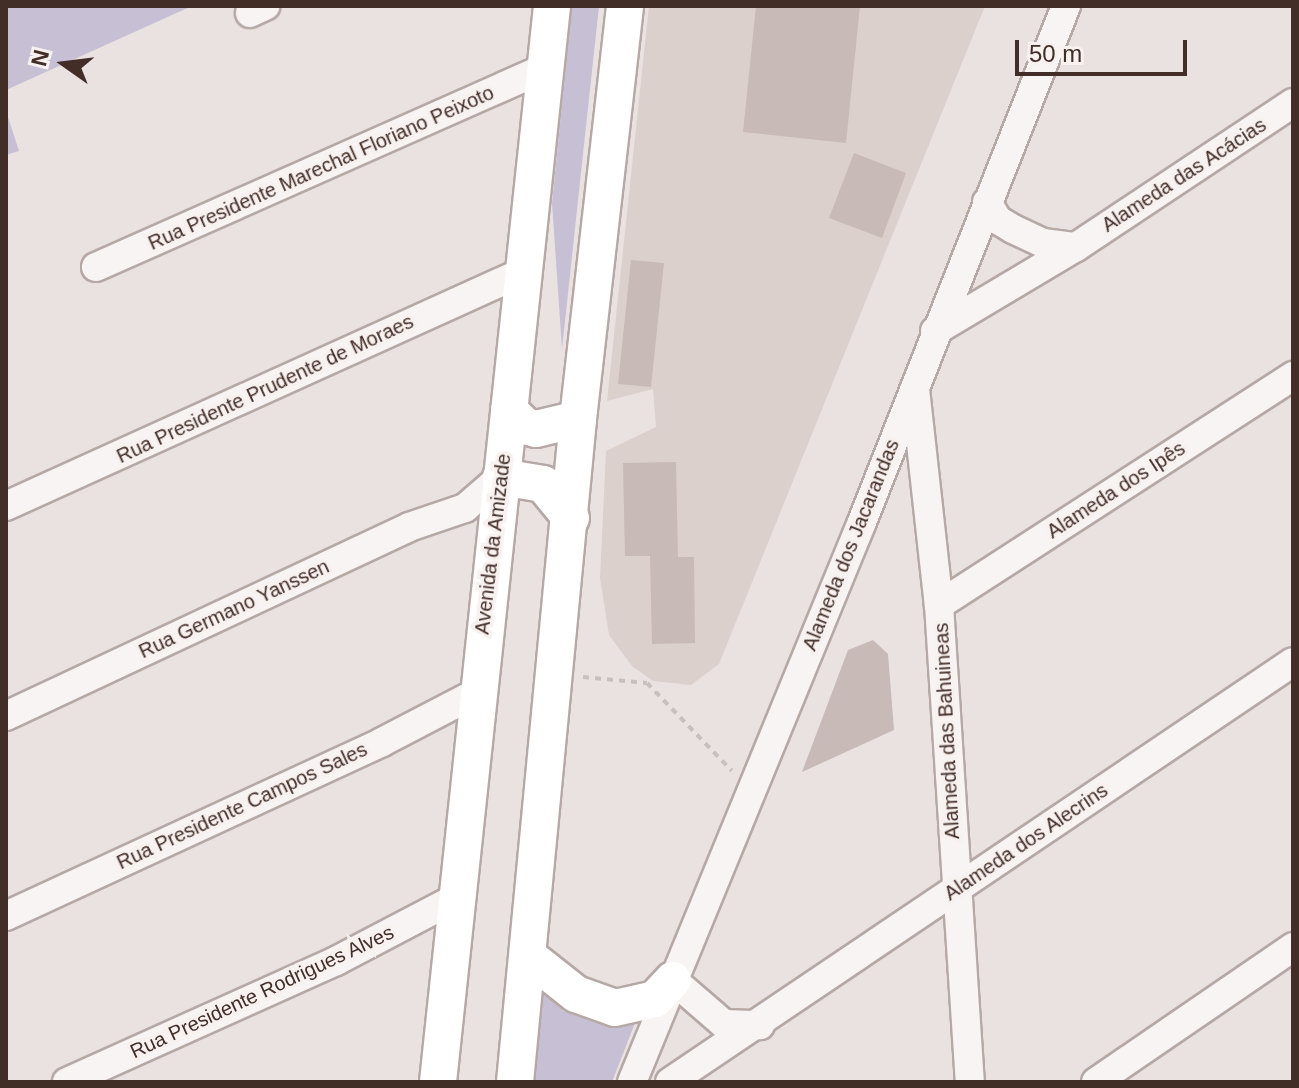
<!DOCTYPE html>
<html>
<head>
<meta charset="utf-8">
<style>
	body { margin:0 }
	#map { position:relative; width:1299px; height:1088px; overflow:hidden; background:#eae2e0; font-family:Helvetica,sans-serif }
	div>[style] { position:absolute }
	[style*='--x'] { left:calc(var(--x)*1px); top:calc(var(--y)*1px); width:calc(var(--w)*1px); rotate:calc(var(--a)*1deg) }
	.built>* { inset:0; background:#dcd0cd }
	.green>* { inset:0; background:#c7c0d5 }
	.building>* { inset:0; background:#c8bab6 }
	.path>* { height:4px; margin-top:-2px; transform-origin:0; background:repeating-linear-gradient(90deg,#c9c0be 0 6px,transparent 0 12px) }
	.roads { filter:drop-shadow(2px 0 #b5a8a5) drop-shadow(-2px 0 #b5a8a5) drop-shadow(0 2px #b5a8a5) drop-shadow(0 -2px #b5a8a5) }
	.minor>* { height:28px; margin:-14px; padding:0 14px; transform-origin:14px; border-radius:14px; background:#f8f4f3 }
	.major>* { height:36px; margin:-18px; padding:0 18px; transform-origin:18px; border-radius:18px; background:#fff }
	span { translate:-50% -50%; white-space:nowrap; text-align:center; line-height:1.15; -webkit-text-stroke:7px #f7f1ef; paint-order:stroke }
	.street-label { font-size:20px; color:#432d27 }
	.frame { position:absolute; inset:0; border:8px solid #432d27; pointer-events:none }
	.north { position:absolute; left:24px; top:24px; width:80px; height:80px; -webkit-text-stroke:6px #f7f1ef; paint-order:stroke; rotate:284deg; font-size:22px; font-weight:700; line-height:32px; text-align:center; color:#432d27 }
	.north::after { content:''; display:block; margin:auto; width:28px; height:36px; background:#432d27; clip-path:polygon(50% 0,100% 100%,50% 72%,0 100%) }
	.scale { position:absolute; left:1015px; top:40px; width:172px; height:36px; box-sizing:border-box; border:4px solid #432d27; border-top:0; padding-left:10px; font-size:24px; line-height:28px; white-space:nowrap; color:#432d27; -webkit-text-stroke:6px #f7f1ef; paint-order:stroke }
</style>
</head>
<body>
<div id="map">
	<div class="built">
		<i style="clip-path:polygon(649px 6px,985px 6px,719px 664px,691px 685px,653px 681px,632px 666px,609px 635px,600px 578px,606px 451px,656px 427px,653px 389px,607px 401px)"></i>
	</div>
	<div class="green">
		<i style="clip-path:polygon(6px 6px,192px 6px,6px 90px)"></i>
		<i style="clip-path:polygon(572px 6px,599px 6px,562px 349px,552px 203px)"></i>
		<i style="clip-path:polygon(6px 111px,19px 151px,6px 155px)"></i>
		<i style="clip-path:polygon(538px 979px,563px 1011px,608px 1027px,635px 1023px,612px 1082px,530px 1082px)"></i>
	</div>
	<div class="building">
		<i style="clip-path:polygon(756px 6px,860px 6px,846px 143px,743px 132px)"></i>
		<i style="clip-path:polygon(854px 153px,906px 173px,882px 238px,829px 218px)"></i>
		<i style="clip-path:polygon(631px 260px,664px 263px,651px 387px,618px 384px)"></i>
		<i style="clip-path:polygon(676px 462px,678px 557px,694px 557px,695px 643px,652px 644px,650px 556px,625px 556px,623px 463px)"></i>
		<i style="clip-path:polygon(873px 640px,888px 654px,894px 730px,802px 772px,848px 650px)"></i>
	</div>
	<div class="path">
		<i style="--x:583;--y:677;--w:64;--a:5.4"></i>
		<i style="--x:647;--y:683;--w:122;--a:46"></i>
	</div>
	<div class="roads">
		<div class="minor">
			<i style="--x:250;--y:13;--w:17;--a:-25"></i>
			<i style="--x:987;--y:202;--w:21;--a:59"></i>
			<i style="--x:998;--y:220;--w:17;--a:31"></i>
			<i style="--x:1013;--y:229;--w:33;--a:25"></i>
			<i style="--x:1043;--y:243;--w:33;--a:7"></i>
			<i style="--x:96;--y:267;--w:492;--a:-23.9"></i>
			<i style="--x:935;--y:331;--w:164;--a:-30.8"></i>
			<i style="--x:1076;--y:247;--w:260;--a:-33.6"></i>
			<i style="--x:915;--y:389;--w:217;--a:83.7"></i>
			<i style="--x:939;--y:605;--w:478;--a:86.3"></i>
			<i style="--x:6;--y:506;--w:570;--a:-24.36"></i>
			<i style="--x:939;--y:605;--w:422;--a:-32.9"></i>
			<i style="--x:6;--y:716;--w:445;--a:-25.1"></i>
			<i style="--x:409;--y:527;--w:59;--a:-18.7"></i>
			<i style="--x:465;--y:508;--w:48;--a:-40.7"></i>
			<i style="--x:6;--y:916;--w:414;--a:-24.8"></i>
			<i style="--x:382;--y:742;--w:106;--a:-27.5"></i>
			<i style="--x:673;--y:980;--w:67;--a:40.8"></i>
			<i style="--x:724;--y:1024;--w:36;--a:2"></i>
			<i style="--x:67;--y:1082;--w:295;--a:-24.2"></i>
			<i style="--x:336;--y:961;--w:136;--a:-27.7"></i>
			<i style="--x:632;--y:1082;--w:605;--a:-67.67"></i>
			<i style="--x:862;--y:522;--w:555;--a:-68.43"></i>
			<i style="--x:670;--y:1082;--w:751;--a:-33.99"></i>
			<i style="--x:1096;--y:1082;--w:239;--a:-34.4"></i>
		</div>
		<div class="major">
			<i style="--x:509;--y:410;--w:23;--a:45"></i>
			<i style="--x:525;--y:426;--w:11;--a:15"></i>
			<i style="--x:536;--y:429;--w:43;--a:-13.4"></i>
			<i style="--x:501;--y:477;--w:43;--a:9.5"></i>
			<i style="--x:543;--y:484;--w:44;--a:50.5"></i>
			<i style="--x:528;--y:956;--w:61;--a:38.4"></i>
			<i style="--x:576;--y:994;--w:41;--a:19.7"></i>
			<i style="--x:615;--y:1008;--w:41;--a:-12.7"></i>
			<i style="--x:655;--y:999;--w:26;--a:-47"></i>
			<i style="--x:438;--y:1082;--w:1082;--a:-83.95"></i>
			<i style="--x:515;--y:1082;--w:666;--a:-84.57"></i>
			<i style="--x:578;--y:419;--w:416;--a:-83.5"></i>
		</div>
	</div>
	<div class="street-label">
		<span style="left:321px;top:168px;rotate:-24deg">Rua Presidente Marechal Floriano Peixoto</span>
		<span style="left:1184px;top:175px;rotate:-33deg">Alameda das Acácias</span>
		<span style="left:265px;top:389px;rotate:-25deg">Rua Presidente Prudente de Moraes</span>
		<span style="left:1116px;top:490px;rotate:-33deg">Alameda dos Ipês</span>
		<span style="left:493px;top:544px;rotate:-83deg">Avenida da Amizade</span>
		<span style="left:851px;top:545px;rotate:-68deg">Alameda dos Jacarandas</span>
		<span style="left:234px;top:609px;rotate:-25deg">Rua Germano Yanssen</span>
		<span style="left:947px;top:731px;rotate:-93deg">Alameda das Bahuineas</span>
		<span style="left:242px;top:806px;rotate:-25deg">Rua Presidente Campos Sales</span>
		<span style="left:1026px;top:842px;rotate:-34deg">Alameda dos Alecrins</span>
		<span style="left:262px;top:992px;rotate:-25deg">Rua Presidente Rodrigues Alves</span>
	</div>
	<div class="frame"></div>
	<div class="north">N</div>
	<div class="scale">50 m</div>
</div>
</body>
</html>
